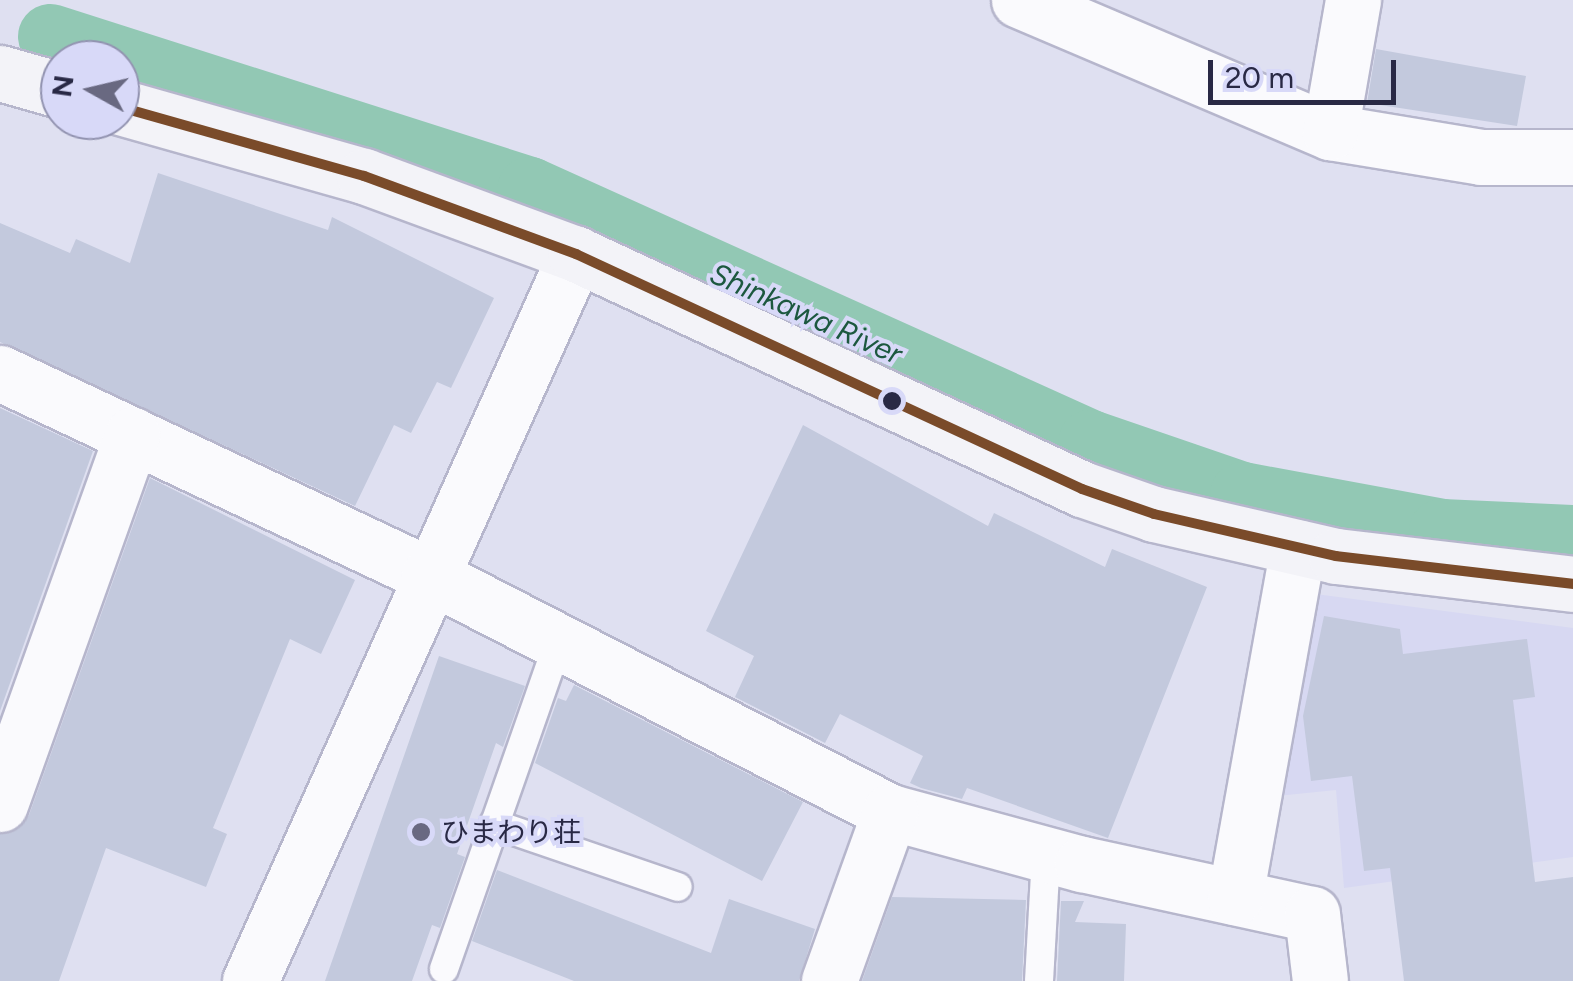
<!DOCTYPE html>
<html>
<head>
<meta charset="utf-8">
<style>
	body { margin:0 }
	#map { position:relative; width:1573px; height:981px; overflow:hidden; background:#dfe0f1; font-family:Figtree,"Noto Sans JP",sans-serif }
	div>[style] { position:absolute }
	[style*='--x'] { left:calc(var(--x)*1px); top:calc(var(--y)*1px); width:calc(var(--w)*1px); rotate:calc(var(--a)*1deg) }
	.built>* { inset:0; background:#d7d8f2 }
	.canal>* { height:65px; margin:-32.5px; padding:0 32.5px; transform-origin:32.5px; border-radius:32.5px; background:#92c8b4 }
	.building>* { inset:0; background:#c3c9dd }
	.roads { filter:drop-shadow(2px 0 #b6b6cc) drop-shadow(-2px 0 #b6b6cc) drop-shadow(0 2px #b6b6cc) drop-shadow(0 -2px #b6b6cc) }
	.lane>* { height:28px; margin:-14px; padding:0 14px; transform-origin:14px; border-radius:14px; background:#fafafd }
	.street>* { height:55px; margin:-27.5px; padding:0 27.5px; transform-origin:27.5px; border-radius:27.5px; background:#fafafd }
	.secondary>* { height:55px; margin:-27.5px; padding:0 27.5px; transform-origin:27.5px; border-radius:27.5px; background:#f3f3f8 }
	.bus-1>* { height:10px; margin:-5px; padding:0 5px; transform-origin:5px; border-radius:5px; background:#7a4b2a }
	.dots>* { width:28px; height:28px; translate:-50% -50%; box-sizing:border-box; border:5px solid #d8d9f8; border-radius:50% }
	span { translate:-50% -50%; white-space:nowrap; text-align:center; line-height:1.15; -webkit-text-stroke:8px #d8d9f8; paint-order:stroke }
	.poi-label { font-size:28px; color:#292945 }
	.left { translate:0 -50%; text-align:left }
	.water-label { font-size:30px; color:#1c583f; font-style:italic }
	.north { position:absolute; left:40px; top:40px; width:100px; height:100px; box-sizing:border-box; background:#d8d9f8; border:2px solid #9293b0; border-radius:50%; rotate:278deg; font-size:28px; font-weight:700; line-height:40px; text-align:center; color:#292945 }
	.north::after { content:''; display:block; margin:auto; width:35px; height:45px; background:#696981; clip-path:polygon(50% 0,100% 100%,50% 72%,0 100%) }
	.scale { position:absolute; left:1208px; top:60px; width:188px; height:45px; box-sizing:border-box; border:5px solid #292945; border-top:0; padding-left:12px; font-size:30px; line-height:35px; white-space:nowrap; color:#292945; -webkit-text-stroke:8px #d8d9f8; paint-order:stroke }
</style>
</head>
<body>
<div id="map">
	<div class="built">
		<i style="clip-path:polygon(1308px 593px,1573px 628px,1573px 857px,1344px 888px,1336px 790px,1268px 797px)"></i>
	</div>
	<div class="canal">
		<i style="--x:50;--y:36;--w:503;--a:17.71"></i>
		<i style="--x:529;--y:189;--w:615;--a:24.27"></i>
		<i style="--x:1090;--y:442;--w:161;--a:18.9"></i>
		<i style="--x:1242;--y:494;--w:202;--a:10.5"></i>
		<i style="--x:1441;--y:531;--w:132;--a:2.6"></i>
	</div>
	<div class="building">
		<i style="clip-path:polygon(1376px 49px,1526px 76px,1517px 126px,1367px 103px)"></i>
		<i style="clip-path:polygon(158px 173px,328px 230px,332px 217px,494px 298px,451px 388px,437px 382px,411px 433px,394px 425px,355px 506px,0 342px,0 223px,70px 253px,76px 239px,130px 263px)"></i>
		<i style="clip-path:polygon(0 408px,93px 451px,0 711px)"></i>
		<i style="clip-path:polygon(803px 425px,988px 526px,994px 513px,1105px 567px,1112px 549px,1207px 587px,1108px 838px,967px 788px,962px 799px,921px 788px,910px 783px,923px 756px,840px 714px,825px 743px,735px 697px,754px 656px,706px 631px)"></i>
		<i style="clip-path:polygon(150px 478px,355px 580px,321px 654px,290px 639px,213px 828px,227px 834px,206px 887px,106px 848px,59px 981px,0 981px,0 834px,19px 828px,29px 815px)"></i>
		<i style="clip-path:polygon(1324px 616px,1400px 629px,1403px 654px,1527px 639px,1535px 697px,1513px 700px,1535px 882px,1573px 877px,1573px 981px,1404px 981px,1390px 868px,1364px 871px,1352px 776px,1311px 781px,1303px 716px)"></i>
		<i style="clip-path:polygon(439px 656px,525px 686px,503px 747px,496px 743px,457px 854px,465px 857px,440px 928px,432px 925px,412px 981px,325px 981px)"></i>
		<i style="clip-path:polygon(574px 685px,803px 802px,762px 881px,535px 763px,558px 698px,566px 701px)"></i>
		<i style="clip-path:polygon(497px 870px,711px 953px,729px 899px,815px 929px,799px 981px,574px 981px,472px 941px)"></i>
		<i style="clip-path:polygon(892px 897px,1026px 900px,1022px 981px,862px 981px)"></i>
		<i style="clip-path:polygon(1061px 901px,1084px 901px,1075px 922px,1126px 924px,1124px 981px,1057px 981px)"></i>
	</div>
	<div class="roads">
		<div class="lane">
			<i style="--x:494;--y:824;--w:194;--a:18.9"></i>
			<i style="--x:444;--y:969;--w:348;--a:-70.7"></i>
			<i style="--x:1039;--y:981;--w:127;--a:-86.8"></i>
		</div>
		<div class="street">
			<i style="--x:1019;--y:0;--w:338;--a:23"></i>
			<i style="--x:1330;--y:132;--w:153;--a:9.4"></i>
			<i style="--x:1481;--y:157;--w:92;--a:0"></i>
			<i style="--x:1330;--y:132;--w:134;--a:-80.1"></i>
			<i style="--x:0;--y:373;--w:474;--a:25.2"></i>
			<i style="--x:429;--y:575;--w:518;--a:27.21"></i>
			<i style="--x:890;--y:812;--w:199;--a:15.2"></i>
			<i style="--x:1082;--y:864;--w:235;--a:12.3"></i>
			<i style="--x:1312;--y:914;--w:67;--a:83.2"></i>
			<i style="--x:0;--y:804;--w:392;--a:-70.3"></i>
			<i style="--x:1235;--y:897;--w:355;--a:-79.8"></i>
			<i style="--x:250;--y:981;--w:797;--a:-65.85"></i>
			<i style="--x:829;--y:981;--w:180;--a:-70.2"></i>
		</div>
		<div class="secondary">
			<i style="--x:0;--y:73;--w:62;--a:15.8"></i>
			<i style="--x:120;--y:107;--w:254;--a:15.8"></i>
			<i style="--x:364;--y:176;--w:226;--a:20.2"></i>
			<i style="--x:576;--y:254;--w:558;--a:24.91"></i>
			<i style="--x:1082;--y:489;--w:76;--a:19.1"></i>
			<i style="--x:1154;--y:514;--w:187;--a:13"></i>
			<i style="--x:1336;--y:556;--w:239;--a:6.7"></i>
		</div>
	</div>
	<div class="bus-1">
		<i style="--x:120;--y:107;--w:254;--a:15.8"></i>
		<i style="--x:364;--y:176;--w:226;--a:20.2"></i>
		<i style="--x:576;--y:254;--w:558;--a:24.91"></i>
		<i style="--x:1082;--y:489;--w:76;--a:19.1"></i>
		<i style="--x:1154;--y:514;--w:187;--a:13"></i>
		<i style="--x:1336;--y:556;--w:239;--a:6.7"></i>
	</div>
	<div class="dots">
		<i style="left:892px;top:401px;background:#292945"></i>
		<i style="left:421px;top:832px;background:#696981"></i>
	</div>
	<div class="poi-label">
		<span class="left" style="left:441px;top:832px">ひまわり荘</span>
	</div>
	<div class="water-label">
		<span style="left:806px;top:314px;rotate:24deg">Shinkawa River</span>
	</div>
	<div class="north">N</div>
	<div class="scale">20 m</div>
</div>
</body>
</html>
